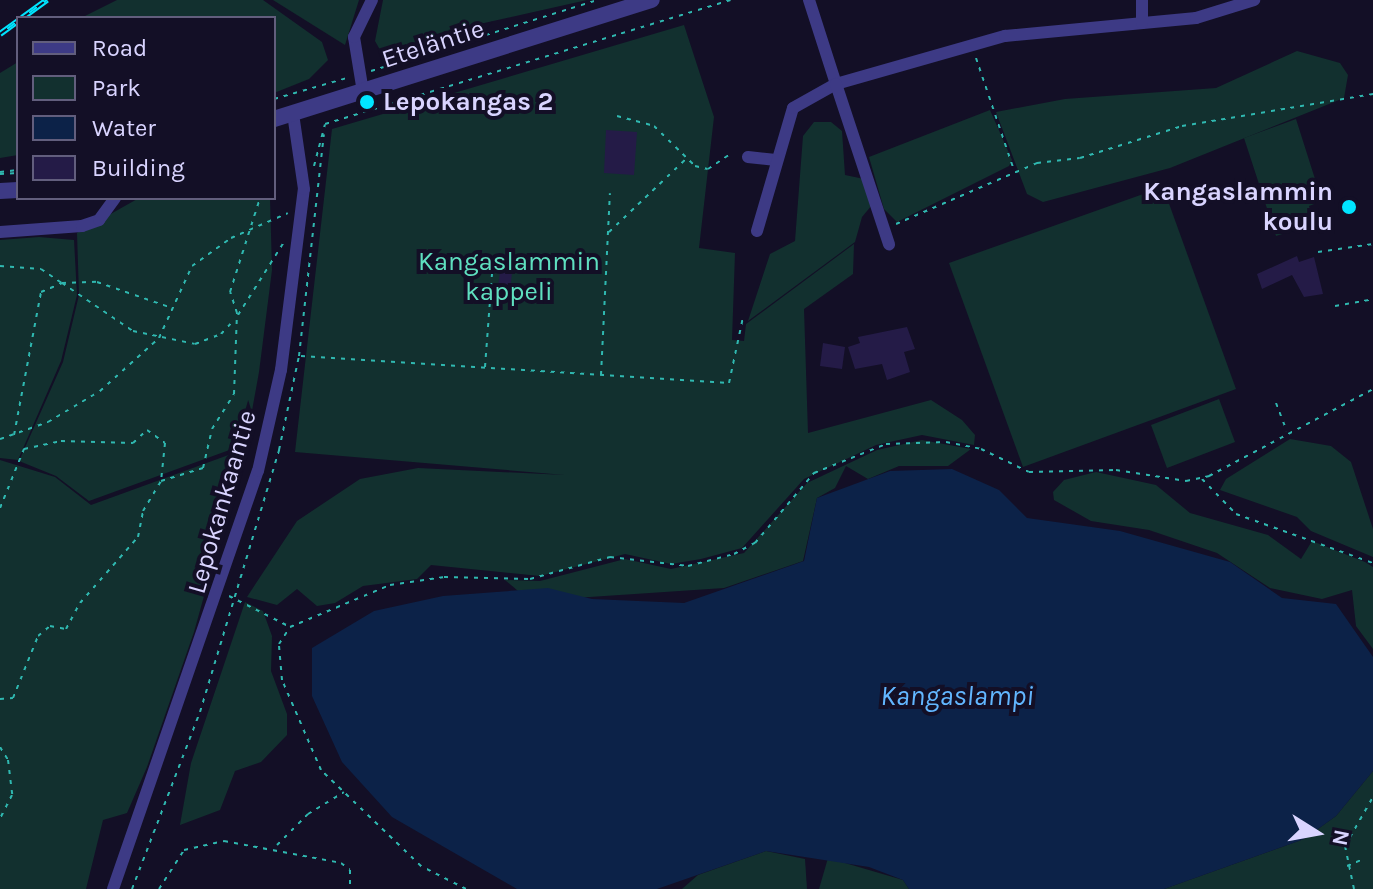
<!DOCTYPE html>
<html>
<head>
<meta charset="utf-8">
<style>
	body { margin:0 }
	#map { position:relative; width:1373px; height:889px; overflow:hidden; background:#130f26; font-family:Karla,sans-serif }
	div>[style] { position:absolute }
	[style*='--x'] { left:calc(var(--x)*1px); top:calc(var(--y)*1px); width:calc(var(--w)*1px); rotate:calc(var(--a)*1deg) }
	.green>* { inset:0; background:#12302f }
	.water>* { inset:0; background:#0c2248 }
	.building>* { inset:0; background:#241b47 }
	.path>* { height:2px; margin-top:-1px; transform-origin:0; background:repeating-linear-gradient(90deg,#2fb8b0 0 4px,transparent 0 10px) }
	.minor>* { height:12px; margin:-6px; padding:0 6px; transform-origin:6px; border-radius:6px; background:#3d3a85 }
	.tertiary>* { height:16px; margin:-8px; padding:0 8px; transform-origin:8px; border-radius:8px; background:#3d3a85 }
	.rail>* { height:6px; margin-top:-3px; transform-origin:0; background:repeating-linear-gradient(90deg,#130f26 0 9px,#00e5ff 0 18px); box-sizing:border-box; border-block:2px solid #00e5ff }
	.dots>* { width:22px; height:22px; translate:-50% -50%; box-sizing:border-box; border:4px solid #130f26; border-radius:50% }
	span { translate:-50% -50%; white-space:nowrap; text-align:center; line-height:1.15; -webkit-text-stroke:8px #130f26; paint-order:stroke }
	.street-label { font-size:26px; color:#d9d4ff }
	.poi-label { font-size:26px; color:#d9d4ff; font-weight:700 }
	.left { translate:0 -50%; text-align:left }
	.right { translate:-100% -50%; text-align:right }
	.park-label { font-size:26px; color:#5fe0c0 }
	.water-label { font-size:28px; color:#62b6ff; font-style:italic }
	.legend { position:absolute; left:16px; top:16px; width:260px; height:184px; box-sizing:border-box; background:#130f26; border:2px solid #625e7d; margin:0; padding:10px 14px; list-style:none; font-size:24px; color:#d9d4ff }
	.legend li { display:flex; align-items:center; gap:16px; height:40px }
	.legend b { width:40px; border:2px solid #625e7d }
	.north { position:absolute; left:1277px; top:793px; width:80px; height:80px; -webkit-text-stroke:6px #130f26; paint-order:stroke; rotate:101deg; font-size:22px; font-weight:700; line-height:32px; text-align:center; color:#d9d4ff }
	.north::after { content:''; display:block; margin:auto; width:28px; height:36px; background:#d9d4ff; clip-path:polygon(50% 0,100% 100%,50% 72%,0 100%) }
</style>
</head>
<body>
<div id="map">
	<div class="green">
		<i style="clip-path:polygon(117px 0,263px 0,322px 42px,328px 60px,309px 79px,274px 93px,274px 18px,81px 18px)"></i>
		<i style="clip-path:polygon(273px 0,359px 0,345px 45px)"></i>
		<i style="clip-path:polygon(383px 0,587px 0,475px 25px,438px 47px,408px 44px,387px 62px,375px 41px)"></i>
		<i style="clip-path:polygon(684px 25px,714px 117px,699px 248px,735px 253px,732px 340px,744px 341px,746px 324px,854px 244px,853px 274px,804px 309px,808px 433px,931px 400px,962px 420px,975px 435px,974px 445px,922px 435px,876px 445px,804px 479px,742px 548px,701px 559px,671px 564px,625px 554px,540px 576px,431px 565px,417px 579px,363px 586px,335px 603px,317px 606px,297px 589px,277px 605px,247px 597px,297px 521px,360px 479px,418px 468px,565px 475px,295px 452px,332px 129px)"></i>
		<i style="clip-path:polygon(1297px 51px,1340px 63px,1348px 75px,1344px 98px,1170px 168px,1043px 202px,1027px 194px,996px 112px,1065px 99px,1216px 88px)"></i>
		<i style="clip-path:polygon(18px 62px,18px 155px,0 158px,0 73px)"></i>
		<i style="clip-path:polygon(990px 110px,1012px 160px,1009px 166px,897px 222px,884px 209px,869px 157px)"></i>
		<i style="clip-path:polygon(1296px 119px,1322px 201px,1309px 206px,1314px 224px,1276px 236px,1244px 138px)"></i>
		<i style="clip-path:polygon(814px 122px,831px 122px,842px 131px,845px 175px,864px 179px,872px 205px,862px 217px,855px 242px,748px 321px,770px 254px,795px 241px,803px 136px)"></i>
		<i style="clip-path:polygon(1163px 187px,1236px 389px,1023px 467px,949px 263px)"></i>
		<i style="clip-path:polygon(139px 198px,270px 198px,272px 270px,259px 372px,246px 444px,89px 501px,56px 476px,19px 461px,63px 362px,79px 295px,77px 233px)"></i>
		<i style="clip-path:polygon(39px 237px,74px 240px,77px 295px,61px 361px,18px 460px,0 458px,0 240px)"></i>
		<i style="clip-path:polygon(1219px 399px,1235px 442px,1167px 468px,1151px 425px)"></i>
		<i style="clip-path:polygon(1290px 439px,1331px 446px,1351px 462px,1373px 529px,1373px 557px,1311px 531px,1297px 517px,1220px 490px,1226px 479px)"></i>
		<i style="clip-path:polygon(922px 440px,971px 449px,948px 466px,899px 466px,868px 479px,846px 466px,835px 488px,817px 498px,803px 561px,724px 588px,530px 601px,505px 580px,540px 581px,625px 559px,671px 569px,744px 553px,807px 483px,877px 450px)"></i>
		<i style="clip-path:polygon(245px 449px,194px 632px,147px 767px,127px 813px,103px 820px,86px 889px,0 889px,0 460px,55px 477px,91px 505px)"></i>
		<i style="clip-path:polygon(1096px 472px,1156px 485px,1190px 513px,1268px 535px,1301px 559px,1312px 541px,1365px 562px,1373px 567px,1373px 649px,1356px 626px,1352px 590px,1322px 599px,1270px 588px,1217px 553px,1149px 530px,1091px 521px,1054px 500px,1053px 492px,1064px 480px)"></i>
		<i style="clip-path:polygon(245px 602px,263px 611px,272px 636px,271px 671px,287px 714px,287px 735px,261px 762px,235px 771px,220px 810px,180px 825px,191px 763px)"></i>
		<i style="clip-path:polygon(1373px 771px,1373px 889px,1164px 889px,1304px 839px,1336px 816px)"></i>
		<i style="clip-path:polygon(766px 851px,805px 859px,807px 889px,682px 889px,698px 875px)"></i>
		<i style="clip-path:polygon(828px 858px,903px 880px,909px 889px,819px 889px)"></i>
	</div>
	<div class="water">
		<i style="clip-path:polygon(952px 469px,999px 490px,1027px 518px,1120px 531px,1230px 562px,1282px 598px,1336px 604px,1373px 657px,1373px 771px,1336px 816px,1304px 839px,1164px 889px,909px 889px,903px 880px,869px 867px,766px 851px,657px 889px,517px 889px,392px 817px,342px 762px,312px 696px,312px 648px,374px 611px,443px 596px,548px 588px,592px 599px,684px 603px,804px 561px,817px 498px,890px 471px)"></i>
	</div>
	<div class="building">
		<i style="clip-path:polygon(606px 130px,637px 132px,634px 175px,604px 173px)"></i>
		<i style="clip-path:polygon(502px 254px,514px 256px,510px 290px,498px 288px)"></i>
		<i style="clip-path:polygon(1297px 256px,1299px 262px,1314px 257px,1323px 294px,1304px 297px,1292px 275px,1262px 289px,1257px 274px)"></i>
		<i style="clip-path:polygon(907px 327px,915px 349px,904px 352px,910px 372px,887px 380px,882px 364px,855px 369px,848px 347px,860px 343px,858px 337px)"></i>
		<i style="clip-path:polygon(823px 343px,845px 347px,842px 369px,820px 366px)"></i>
	</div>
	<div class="path">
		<i style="--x:976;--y:58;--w:118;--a:71.3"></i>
		<i style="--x:371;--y:71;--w:238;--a:-17.4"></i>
		<i style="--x:274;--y:99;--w:79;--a:-16.1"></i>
		<i style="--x:617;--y:116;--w:38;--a:15"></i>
		<i style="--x:654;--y:126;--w:57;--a:44.3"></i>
		<i style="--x:695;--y:166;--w:13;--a:13"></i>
		<i style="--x:708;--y:169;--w:25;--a:-34"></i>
		<i style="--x:314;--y:166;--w:43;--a:-75.3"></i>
		<i style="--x:325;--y:124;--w:424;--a:-17"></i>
		<i style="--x:0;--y:172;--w:18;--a:-6"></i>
		<i style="--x:0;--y:174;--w:18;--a:-3"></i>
		<i style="--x:896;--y:224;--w:154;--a:-23.4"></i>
		<i style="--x:1037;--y:163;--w:43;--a:-6.6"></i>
		<i style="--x:1080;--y:158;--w:107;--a:-17.4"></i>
		<i style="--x:1182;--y:126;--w:194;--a:-9.5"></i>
		<i style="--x:609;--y:232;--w:106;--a:-43.5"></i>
		<i style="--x:1318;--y:252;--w:56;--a:-8.3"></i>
		<i style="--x:0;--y:266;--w:41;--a:4.2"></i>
		<i style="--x:41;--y:269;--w:25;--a:34"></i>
		<i style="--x:62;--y:283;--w:35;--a:-2"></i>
		<i style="--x:97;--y:282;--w:76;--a:19.1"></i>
		<i style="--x:1335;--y:306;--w:39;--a:-10"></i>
		<i style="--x:238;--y:315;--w:86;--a:-57.8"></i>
		<i style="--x:301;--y:356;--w:429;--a:3.6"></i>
		<i style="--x:729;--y:383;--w:67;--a:-78"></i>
		<i style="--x:485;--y:367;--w:94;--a:-85.7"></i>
		<i style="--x:601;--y:375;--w:182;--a:-87.2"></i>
		<i style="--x:1276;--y:403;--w:30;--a:69"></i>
		<i style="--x:14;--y:435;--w:146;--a:-79.3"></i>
		<i style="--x:41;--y:292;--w:23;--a:-23"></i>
		<i style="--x:62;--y:283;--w:86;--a:34.1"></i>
		<i style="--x:133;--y:331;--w:63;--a:11.8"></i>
		<i style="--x:195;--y:344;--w:28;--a:-21"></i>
		<i style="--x:221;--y:334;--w:19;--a:-47"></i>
		<i style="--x:0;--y:439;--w:51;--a:-19.5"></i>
		<i style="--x:48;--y:422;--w:61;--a:-30.8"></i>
		<i style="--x:100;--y:391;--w:79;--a:-41.9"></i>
		<i style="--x:159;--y:338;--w:79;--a:-65.4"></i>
		<i style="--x:192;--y:266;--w:48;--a:-35.7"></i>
		<i style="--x:231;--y:238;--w:62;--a:-23.7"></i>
		<i style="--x:1202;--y:479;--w:49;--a:45.8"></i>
		<i style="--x:1236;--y:514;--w:145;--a:19.7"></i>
		<i style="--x:0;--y:508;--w:64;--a:-67.9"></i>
		<i style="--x:24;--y:449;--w:38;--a:-12"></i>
		<i style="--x:61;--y:441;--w:72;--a:1.6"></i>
		<i style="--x:133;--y:443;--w:19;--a:-43"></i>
		<i style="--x:147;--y:430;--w:22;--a:36"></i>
		<i style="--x:165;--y:443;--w:38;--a:96"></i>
		<i style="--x:229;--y:596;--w:68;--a:26.9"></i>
		<i style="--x:0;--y:699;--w:13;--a:-4"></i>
		<i style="--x:13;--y:698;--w:67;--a:-68"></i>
		<i style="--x:38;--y:636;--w:16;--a:-40"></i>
		<i style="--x:50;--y:626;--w:16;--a:11"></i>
		<i style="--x:66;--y:629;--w:30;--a:-62"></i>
		<i style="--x:80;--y:603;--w:88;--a:-48.7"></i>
		<i style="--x:138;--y:537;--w:26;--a:-79"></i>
		<i style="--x:143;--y:511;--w:35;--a:-59"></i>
		<i style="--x:161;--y:481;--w:44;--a:-17.2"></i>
		<i style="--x:203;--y:468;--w:40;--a:-77"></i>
		<i style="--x:212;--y:429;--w:41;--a:-57.8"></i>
		<i style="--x:234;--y:394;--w:81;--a:-87.9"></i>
		<i style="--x:237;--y:313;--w:22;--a:-108"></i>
		<i style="--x:230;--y:292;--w:99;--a:-72.3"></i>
		<i style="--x:0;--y:747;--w:15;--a:58"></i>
		<i style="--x:8;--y:760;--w:35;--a:83"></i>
		<i style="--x:12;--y:795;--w:27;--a:117"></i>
		<i style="--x:277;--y:845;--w:44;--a:-45"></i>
		<i style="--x:308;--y:814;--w:42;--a:-31.4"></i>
		<i style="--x:1347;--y:866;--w:15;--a:-23"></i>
		<i style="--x:132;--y:889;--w:190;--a:-69"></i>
		<i style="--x:200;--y:712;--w:274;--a:-73.2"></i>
		<i style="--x:279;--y:450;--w:96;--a:-78"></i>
		<i style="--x:299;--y:356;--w:223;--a:-83.6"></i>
		<i style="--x:159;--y:889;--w:46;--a:-57.3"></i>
		<i style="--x:184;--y:850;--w:41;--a:-12.7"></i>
		<i style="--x:224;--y:841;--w:119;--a:10.6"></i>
		<i style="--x:341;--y:863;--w:11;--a:38"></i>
		<i style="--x:350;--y:870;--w:19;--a:90"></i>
		<i style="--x:466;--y:889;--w:51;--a:-152.9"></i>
		<i style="--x:421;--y:866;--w:139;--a:-136.2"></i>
		<i style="--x:321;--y:770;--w:98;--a:-113.4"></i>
		<i style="--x:282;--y:680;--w:36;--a:-95"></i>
		<i style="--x:279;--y:644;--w:20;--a:-57"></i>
		<i style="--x:290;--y:627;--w:108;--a:-22.8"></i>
		<i style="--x:390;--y:585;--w:55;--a:-8.4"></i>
		<i style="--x:444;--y:577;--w:86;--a:1.3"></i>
		<i style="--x:530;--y:579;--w:83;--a:-15.4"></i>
		<i style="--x:610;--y:557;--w:79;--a:6.6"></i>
		<i style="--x:688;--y:566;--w:48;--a:-14.6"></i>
		<i style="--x:734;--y:554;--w:24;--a:-28"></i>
		<i style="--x:755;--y:543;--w:92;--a:-49.9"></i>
		<i style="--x:814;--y:473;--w:78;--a:-21.9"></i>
		<i style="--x:886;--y:444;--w:60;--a:-1.9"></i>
		<i style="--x:946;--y:442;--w:36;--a:11"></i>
		<i style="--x:981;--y:449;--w:53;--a:25.6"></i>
		<i style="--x:1029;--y:472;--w:87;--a:-1.3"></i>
		<i style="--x:1116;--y:470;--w:71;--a:8.9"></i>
		<i style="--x:1186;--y:481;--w:24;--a:-12"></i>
		<i style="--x:1209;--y:476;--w:186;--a:-27.9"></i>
		<i style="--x:1354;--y:889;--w:44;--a:-101.8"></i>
		<i style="--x:1345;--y:846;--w:56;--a:-60.3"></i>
	</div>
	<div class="minor">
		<i style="--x:809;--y:0;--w:88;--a:72.2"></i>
		<i style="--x:836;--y:84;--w:176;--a:-15.9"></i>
		<i style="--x:1005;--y:36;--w:192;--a:-5.4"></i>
		<i style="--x:1196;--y:18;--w:61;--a:-17.2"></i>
		<i style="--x:1142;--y:23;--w:23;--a:-90"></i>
		<i style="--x:363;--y:92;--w:56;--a:-99.3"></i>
		<i style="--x:354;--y:37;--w:41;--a:-64.1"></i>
		<i style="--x:748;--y:157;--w:28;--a:6"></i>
		<i style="--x:757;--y:231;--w:128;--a:-73.7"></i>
		<i style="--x:793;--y:108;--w:49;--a:-29.2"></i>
		<i style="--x:836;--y:84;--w:169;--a:71.7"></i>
		<i style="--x:0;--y:232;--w:82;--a:-4.2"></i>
		<i style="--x:82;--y:226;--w:18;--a:-19"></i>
		<i style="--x:99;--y:220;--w:27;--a:-54"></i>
		<i style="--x:113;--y:889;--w:442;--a:-70.9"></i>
		<i style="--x:258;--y:471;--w:104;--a:-77.2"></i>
		<i style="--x:281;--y:370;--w:182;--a:-82.8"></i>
		<i style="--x:304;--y:189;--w:76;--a:-98.3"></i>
	</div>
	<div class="tertiary">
		<i style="--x:274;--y:119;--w:396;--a:-17.5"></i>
		<i style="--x:0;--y:191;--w:18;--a:-3"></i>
	</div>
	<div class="rail">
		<i style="--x:22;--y:18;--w:31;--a:-36"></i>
		<i style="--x:0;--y:34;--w:22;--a:-36"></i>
	</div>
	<div class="dots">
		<i style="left:367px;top:102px;background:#00e5ff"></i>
		<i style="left:1349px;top:207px;background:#00e5ff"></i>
	</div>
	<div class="street-label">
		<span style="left:433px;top:44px;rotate:-18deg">Eteläntie</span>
		<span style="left:222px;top:502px;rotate:-74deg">Lepokankaantie</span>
	</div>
	<div class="poi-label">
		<span class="left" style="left:383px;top:102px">Lepokangas 2</span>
		<span class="right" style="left:1333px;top:207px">Kangaslammin<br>koulu</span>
	</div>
	<div class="park-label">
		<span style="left:509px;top:277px">Kangaslammin<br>kappeli</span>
	</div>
	<div class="water-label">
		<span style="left:957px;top:696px">Kangaslampi</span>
	</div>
	<ul class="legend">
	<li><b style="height:10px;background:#3d3a85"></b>Road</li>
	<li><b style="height:22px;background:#12302f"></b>Park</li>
	<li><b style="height:22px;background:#0c2248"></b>Water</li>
	<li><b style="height:22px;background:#241b47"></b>Building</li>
	</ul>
	<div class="north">N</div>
</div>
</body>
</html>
